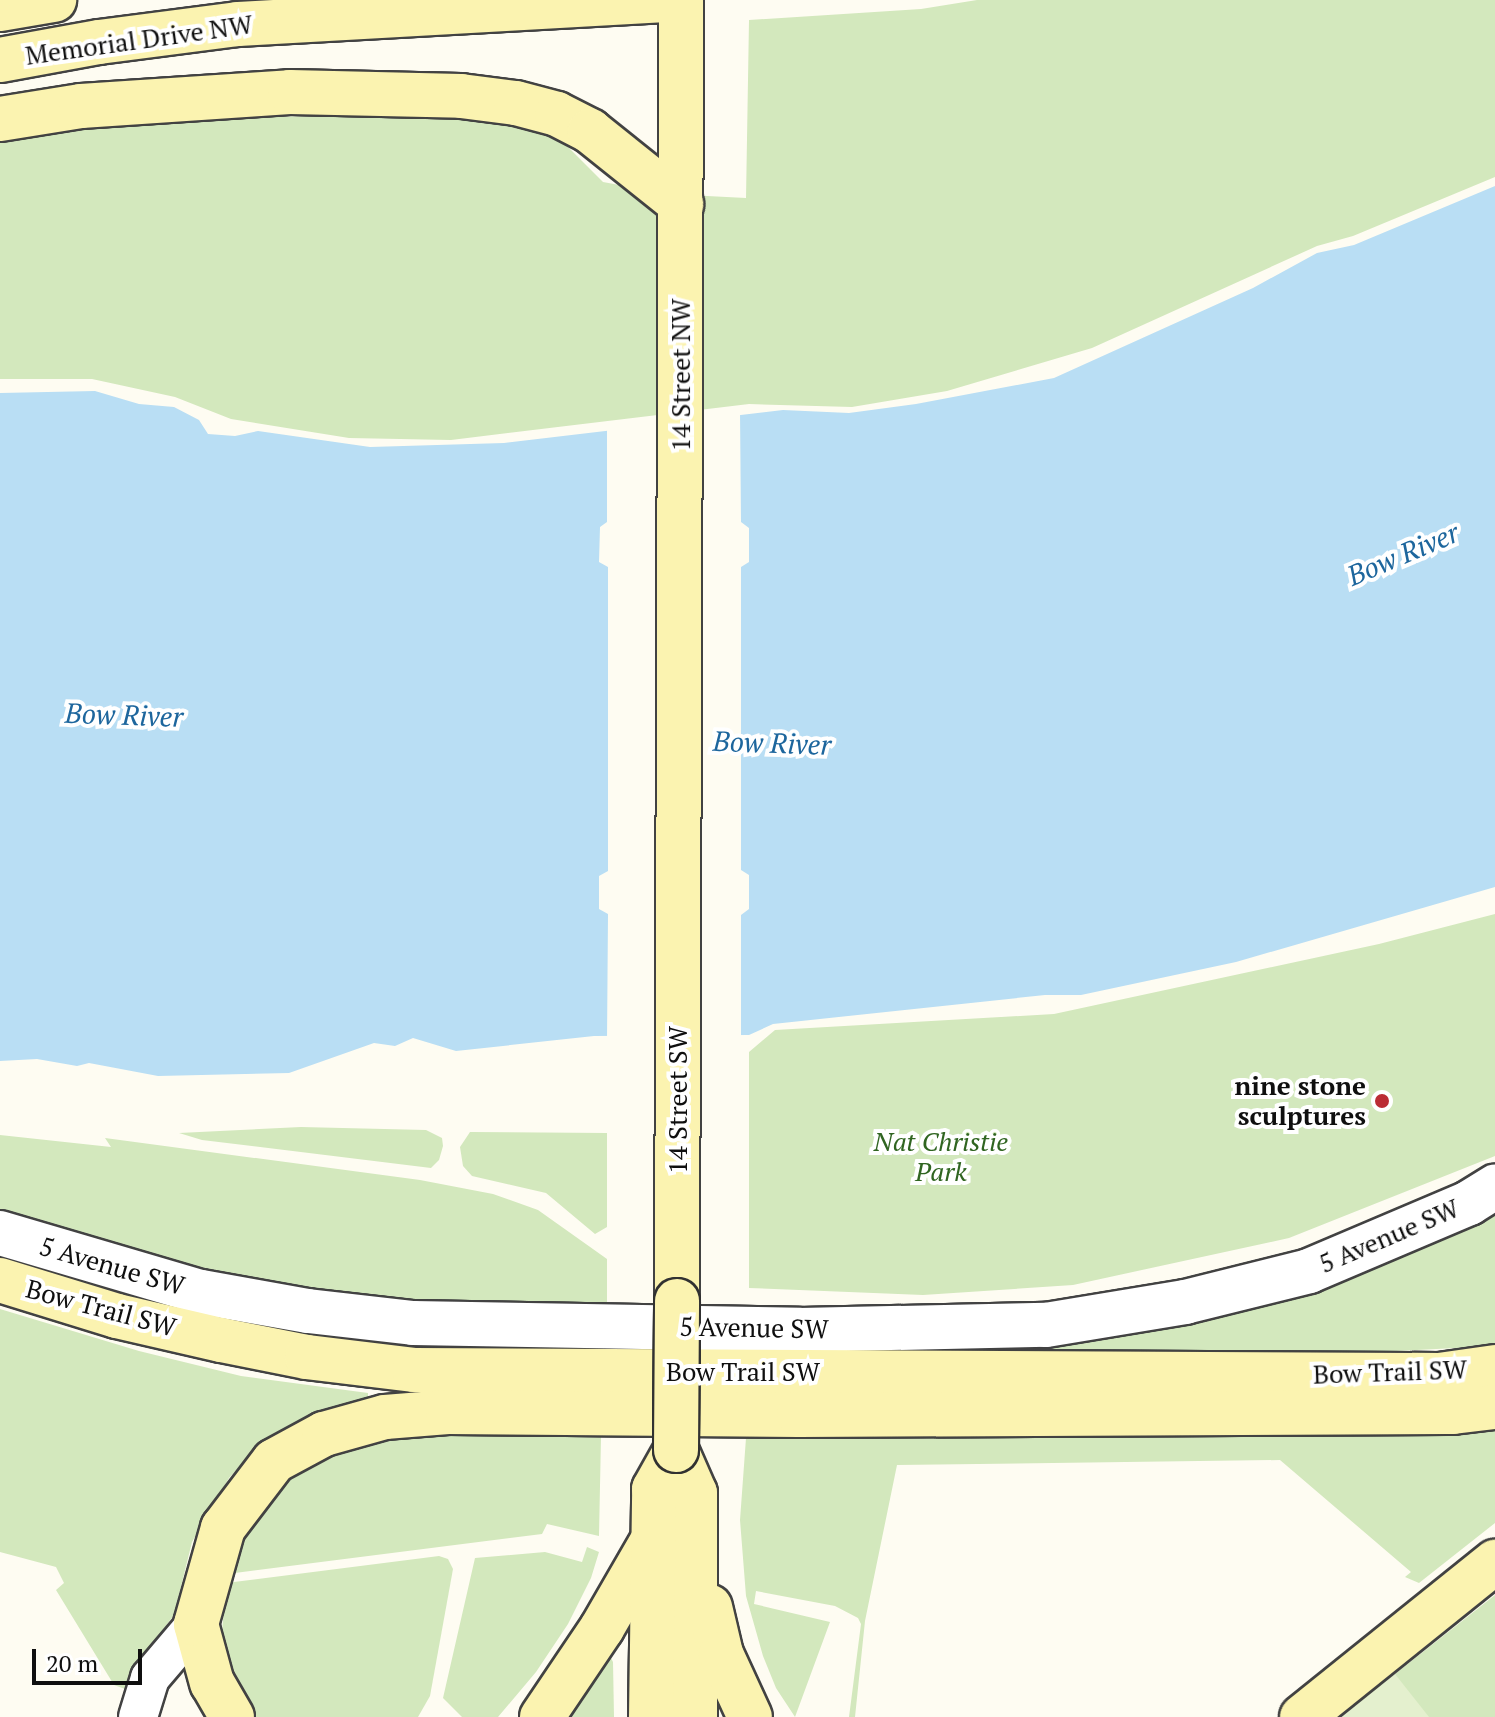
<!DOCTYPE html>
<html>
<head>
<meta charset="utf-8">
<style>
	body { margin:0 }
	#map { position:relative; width:1495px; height:1717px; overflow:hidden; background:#fefcf2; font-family:"PT Serif",serif }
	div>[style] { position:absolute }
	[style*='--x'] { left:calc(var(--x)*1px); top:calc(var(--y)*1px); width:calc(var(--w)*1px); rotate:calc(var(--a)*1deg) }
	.green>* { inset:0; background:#d3e8bd }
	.pitch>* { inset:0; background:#e4f0ce }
	.water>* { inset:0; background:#b9def4 }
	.pier>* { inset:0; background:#fefcf2 }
	.roads { filter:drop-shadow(2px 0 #424242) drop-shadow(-2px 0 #424242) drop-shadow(0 2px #424242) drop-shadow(0 -2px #424242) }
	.minor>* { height:38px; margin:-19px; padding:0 19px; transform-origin:19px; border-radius:19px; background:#fff }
	.tertiary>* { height:44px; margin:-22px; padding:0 22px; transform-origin:22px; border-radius:22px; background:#fff }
	.secondary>* { height:44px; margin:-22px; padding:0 22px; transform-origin:22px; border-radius:22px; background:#fbf3b0 }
	.bridges { filter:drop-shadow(2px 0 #313131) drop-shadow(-2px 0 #313131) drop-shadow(0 2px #313131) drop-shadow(0 -2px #313131) }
	.secondary-bridge>* { height:44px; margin:-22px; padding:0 22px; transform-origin:22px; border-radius:22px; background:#fbf3b0 }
	.dots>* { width:22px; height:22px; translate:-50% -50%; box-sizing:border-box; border:4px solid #fff; border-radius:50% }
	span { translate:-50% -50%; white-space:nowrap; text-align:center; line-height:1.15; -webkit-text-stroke:8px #fff; paint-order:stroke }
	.street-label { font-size:26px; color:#0f0f0f }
	.poi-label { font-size:26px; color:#0f0f0f; font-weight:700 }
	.right { translate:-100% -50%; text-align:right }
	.park-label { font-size:26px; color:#306521; font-style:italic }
	.water-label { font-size:28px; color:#1d669d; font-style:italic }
	.scale { position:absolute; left:32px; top:1649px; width:110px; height:36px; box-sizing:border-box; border:4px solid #0f0f0f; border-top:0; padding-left:10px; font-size:24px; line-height:28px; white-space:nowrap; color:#0f0f0f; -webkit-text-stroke:6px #fff; paint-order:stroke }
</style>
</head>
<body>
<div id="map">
	<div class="green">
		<i style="clip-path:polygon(977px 0,1495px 0,1495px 177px,1353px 236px,1317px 246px,1092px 348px,947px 391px,852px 407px,749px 404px,451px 440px,349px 438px,231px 419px,175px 397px,92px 379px,0 379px,0 136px,158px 119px,420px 114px,507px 123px,554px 133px,603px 182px,668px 194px,746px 198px,749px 20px,921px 9px)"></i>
		<i style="clip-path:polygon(1495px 914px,1495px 1156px,1289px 1238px,1073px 1285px,923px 1295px,749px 1288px,749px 1052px,775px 1030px,1054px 1014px,1379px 944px)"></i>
		<i style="clip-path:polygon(301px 1127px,426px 1130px,442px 1138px,443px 1146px,439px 1160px,431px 1168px,202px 1140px,179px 1133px)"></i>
		<i style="clip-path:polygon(470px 1132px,607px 1133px,607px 1227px,595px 1234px,546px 1193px,472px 1176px,463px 1166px,460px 1147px)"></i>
		<i style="clip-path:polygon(0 1135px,111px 1147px,105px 1138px,420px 1180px,493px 1194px,538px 1210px,607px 1259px,607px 1302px,337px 1305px,0 1220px)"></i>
		<i style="clip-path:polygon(1495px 1202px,1495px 1346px,1358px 1353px,1054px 1353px,1052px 1344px)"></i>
		<i style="clip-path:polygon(0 1309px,139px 1351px,241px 1376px,368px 1393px,368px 1400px,286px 1429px,247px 1458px,229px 1478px,192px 1542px,174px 1615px,131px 1672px,125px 1689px,114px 1685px,56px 1590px,64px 1583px,56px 1567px,0 1552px)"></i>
		<i style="clip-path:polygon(566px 1429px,567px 1437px,601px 1437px,599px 1536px,547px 1524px,542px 1534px,227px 1574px,240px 1540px,282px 1484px,306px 1465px,330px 1453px,413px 1431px)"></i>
		<i style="clip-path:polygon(1485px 1429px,1495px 1430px,1495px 1523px,1419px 1583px,1405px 1577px,1411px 1572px,1280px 1460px,897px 1465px,865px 1621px,855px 1717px,849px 1717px,861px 1624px,858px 1618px,835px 1606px,756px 1591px,754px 1604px,830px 1622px,795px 1717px,776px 1688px,763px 1656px,746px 1596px,740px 1520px,746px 1438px,787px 1432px)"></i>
		<i style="clip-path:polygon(587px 1547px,599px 1552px,591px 1578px,568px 1624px,536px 1672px,498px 1717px,462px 1717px,443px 1698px,475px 1558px,545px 1552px,582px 1562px)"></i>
		<i style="clip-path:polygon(439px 1556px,448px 1559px,453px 1569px,430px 1696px,418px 1717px,253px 1717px,236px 1691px,228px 1662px,222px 1632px,226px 1583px)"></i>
		<i style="clip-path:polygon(1495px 1595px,1495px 1717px,1340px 1717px,1395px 1674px)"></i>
		<i style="clip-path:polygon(610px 1656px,613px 1662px,614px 1717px,567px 1717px)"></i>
	</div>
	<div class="pitch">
		<i style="clip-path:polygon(1395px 1674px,1429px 1717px,1340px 1717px)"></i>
	</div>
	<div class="water">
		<i style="clip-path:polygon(1495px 186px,1495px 887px,1236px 962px,1081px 995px,1045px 995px,773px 1024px,749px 1035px,594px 1036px,456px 1051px,413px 1038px,395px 1046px,374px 1043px,289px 1073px,158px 1076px,89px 1063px,77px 1066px,37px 1059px,0 1061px,0 393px,95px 391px,139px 404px,174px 407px,199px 420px,208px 434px,235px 436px,258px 431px,370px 447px,504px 443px,783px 410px,849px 413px,916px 404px,1054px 378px,1253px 288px,1317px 253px,1354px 245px)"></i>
	</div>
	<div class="pier">
		<i style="clip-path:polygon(740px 411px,741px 522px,749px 528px,749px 562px,741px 567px,741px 870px,749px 875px,749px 909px,741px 915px,741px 1039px,607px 1040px,608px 914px,599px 909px,599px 876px,608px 871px,608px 567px,599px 562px,600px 527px,607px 522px,607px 427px)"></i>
	</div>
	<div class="roads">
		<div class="minor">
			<i style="--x:138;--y:1717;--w:41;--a:-72.9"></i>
			<i style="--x:150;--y:1678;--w:71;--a:-49.6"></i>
		</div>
		<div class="tertiary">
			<i style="--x:0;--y:1233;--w:209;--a:16.4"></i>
			<i style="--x:201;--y:1292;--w:109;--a:10.1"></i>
			<i style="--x:308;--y:1311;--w:106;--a:6.5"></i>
			<i style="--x:413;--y:1323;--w:387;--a:1"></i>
			<i style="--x:800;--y:1330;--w:246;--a:-1.2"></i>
			<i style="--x:1046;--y:1325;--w:141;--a:-9.4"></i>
			<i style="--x:1185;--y:1302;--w:128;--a:-14"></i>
			<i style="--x:1309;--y:1271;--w:174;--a:-23"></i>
			<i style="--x:1469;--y:1203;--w:31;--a:-32"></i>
		</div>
		<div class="secondary">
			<i style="--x:0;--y:9;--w:55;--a:-9.5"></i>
			<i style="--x:0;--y:60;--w:101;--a:-10.3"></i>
			<i style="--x:99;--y:42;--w:140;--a:-7.4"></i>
			<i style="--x:238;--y:24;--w:424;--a:-3.2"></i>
			<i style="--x:0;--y:119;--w:82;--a:-9.1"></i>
			<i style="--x:81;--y:106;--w:209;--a:-3.8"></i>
			<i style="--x:290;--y:92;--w:171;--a:1.3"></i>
			<i style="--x:461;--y:96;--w:55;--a:7.3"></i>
			<i style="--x:516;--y:103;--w:42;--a:15"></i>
			<i style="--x:557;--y:114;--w:37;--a:27"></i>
			<i style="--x:590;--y:131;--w:117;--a:38.7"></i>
			<i style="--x:0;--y:1280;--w:122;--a:17.1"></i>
			<i style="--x:117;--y:1316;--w:107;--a:13"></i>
			<i style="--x:221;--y:1340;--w:88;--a:11.2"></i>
			<i style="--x:307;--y:1357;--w:108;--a:6.9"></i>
			<i style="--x:414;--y:1370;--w:1025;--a:0.28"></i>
			<i style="--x:1439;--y:1375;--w:57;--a:-8.1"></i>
			<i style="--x:677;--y:1301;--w:1301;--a:-89.82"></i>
			<i style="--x:676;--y:1450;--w:47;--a:66.2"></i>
			<i style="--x:695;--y:1493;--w:224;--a:90"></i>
			<i style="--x:710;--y:1607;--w:48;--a:76.8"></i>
			<i style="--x:721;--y:1654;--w:69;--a:65.3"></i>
			<i style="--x:232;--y:1717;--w:39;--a:-120"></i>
			<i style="--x:212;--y:1683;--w:61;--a:-105.2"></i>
			<i style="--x:196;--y:1624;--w:100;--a:-74.3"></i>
			<i style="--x:223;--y:1528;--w:84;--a:-52.7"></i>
			<i style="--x:274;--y:1461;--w:57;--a:-28.4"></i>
			<i style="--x:324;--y:1434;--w:63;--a:-15.6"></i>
			<i style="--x:385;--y:1417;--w:63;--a:-4.5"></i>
			<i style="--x:448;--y:1412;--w:351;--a:0.5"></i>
			<i style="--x:799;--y:1415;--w:654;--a:-0.26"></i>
			<i style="--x:1453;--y:1412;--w:42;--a:-6.8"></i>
			<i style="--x:542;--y:1717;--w:107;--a:-56"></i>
			<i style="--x:602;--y:1628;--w:98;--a:-60"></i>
			<i style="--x:651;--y:1717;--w:228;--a:-89.2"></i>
			<i style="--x:654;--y:1489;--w:45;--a:-60.6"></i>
			<i style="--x:1302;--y:1717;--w:248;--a:-38.8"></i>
		</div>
	</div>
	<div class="bridges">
		<div class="secondary-bridge">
			<i style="--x:676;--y:1450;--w:149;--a:-89.6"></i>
		</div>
	</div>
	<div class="dots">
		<i style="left:1382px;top:1101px;background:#bb2c34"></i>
	</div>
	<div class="street-label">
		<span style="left:139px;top:40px;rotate:-8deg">Memorial Drive NW</span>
		<span style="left:681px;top:375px;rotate:-90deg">14 Street NW</span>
		<span style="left:678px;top:1100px;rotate:-90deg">14 Street SW</span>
		<span style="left:1389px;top:1236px;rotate:-23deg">5 Avenue SW</span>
		<span style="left:112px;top:1266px;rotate:16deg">5 Avenue SW</span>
		<span style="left:101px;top:1308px;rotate:15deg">Bow Trail SW</span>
		<span style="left:754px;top:1328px;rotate:1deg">5 Avenue SW</span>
		<span style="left:743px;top:1372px">Bow Trail SW</span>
		<span style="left:1390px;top:1372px;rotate:-2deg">Bow Trail SW</span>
	</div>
	<div class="poi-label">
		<span class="right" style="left:1366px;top:1101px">nine stone<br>sculptures</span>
	</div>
	<div class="park-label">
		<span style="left:941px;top:1157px">Nat Christie<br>Park</span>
	</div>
	<div class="water-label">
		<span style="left:1403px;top:554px;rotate:-23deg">Bow River</span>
		<span style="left:124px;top:715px;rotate:2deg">Bow River</span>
		<span style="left:772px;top:743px;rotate:2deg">Bow River</span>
	</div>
	<div class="scale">20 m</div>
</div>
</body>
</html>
